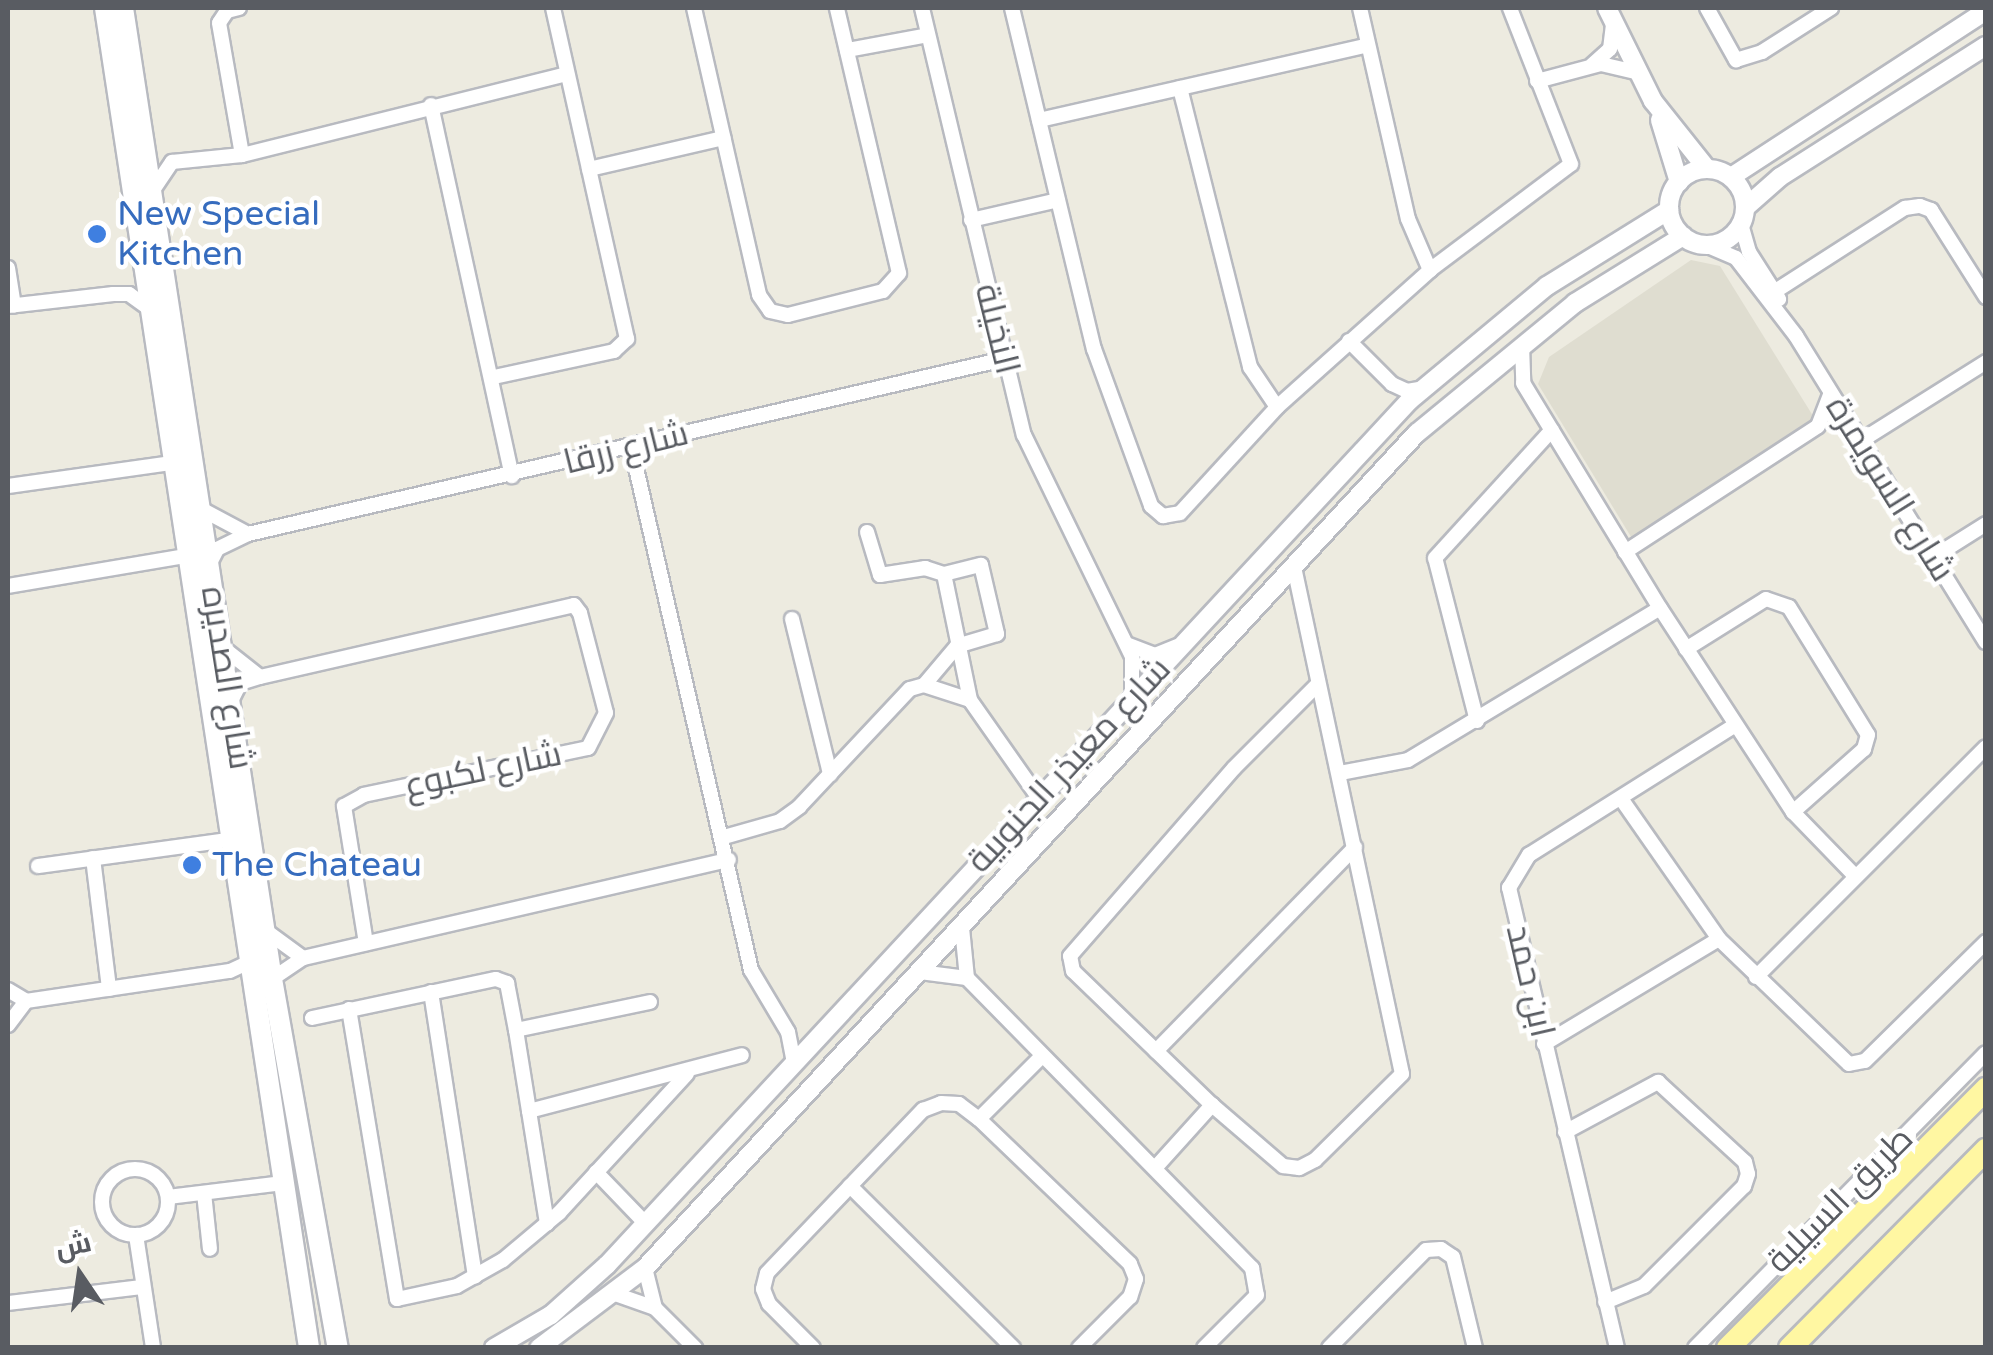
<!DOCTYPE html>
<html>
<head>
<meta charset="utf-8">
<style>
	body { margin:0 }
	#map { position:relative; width:1993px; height:1355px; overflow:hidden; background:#edebe0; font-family:"Varela Round",Cairo,sans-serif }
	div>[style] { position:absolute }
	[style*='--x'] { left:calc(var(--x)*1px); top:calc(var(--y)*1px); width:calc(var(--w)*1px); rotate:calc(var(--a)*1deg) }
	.education>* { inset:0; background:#dfddd0 }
	.roads { filter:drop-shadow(2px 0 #b8bac0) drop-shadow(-2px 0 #b8bac0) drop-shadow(0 2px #b8bac0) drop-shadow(0 -2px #b8bac0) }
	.minor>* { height:14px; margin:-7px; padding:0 7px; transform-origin:7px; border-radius:7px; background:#fff }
	.minor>.ring { margin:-7px; padding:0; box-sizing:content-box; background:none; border:14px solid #fff; border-radius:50% }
	.tertiary>* { height:18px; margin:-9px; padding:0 9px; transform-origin:9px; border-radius:9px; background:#fff }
	.tertiary>.ring { margin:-9px; padding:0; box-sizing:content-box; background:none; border:18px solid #fff; border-radius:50% }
	.secondary>* { height:20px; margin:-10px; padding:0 10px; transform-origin:10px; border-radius:10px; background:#fff }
	.primary>* { height:22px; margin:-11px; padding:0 11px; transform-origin:11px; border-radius:11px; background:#fff7a2 }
	.dots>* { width:28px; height:28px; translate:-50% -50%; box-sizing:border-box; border:5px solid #fff; border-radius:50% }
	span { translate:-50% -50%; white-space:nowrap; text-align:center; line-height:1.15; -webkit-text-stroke:9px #fff; paint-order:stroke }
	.shop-label { font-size:35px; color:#366cbe }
	.left { translate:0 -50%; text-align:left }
	.street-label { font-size:35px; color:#595c62 }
	.frame { position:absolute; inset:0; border:10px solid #595c62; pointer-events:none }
	.north { position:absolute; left:30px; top:1225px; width:100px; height:100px; -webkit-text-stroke:8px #fff; paint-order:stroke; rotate:347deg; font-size:28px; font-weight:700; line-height:40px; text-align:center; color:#595c62 }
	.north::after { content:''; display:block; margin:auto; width:35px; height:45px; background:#595c62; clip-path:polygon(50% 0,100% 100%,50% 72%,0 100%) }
</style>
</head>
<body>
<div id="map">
	<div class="education">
		<i style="clip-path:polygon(1691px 260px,1720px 266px,1823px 432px,1636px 545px,1538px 384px,1549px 357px)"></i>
	</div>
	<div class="roads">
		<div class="minor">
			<i style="--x:239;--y:8;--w:12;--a:166"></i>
			<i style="--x:227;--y:11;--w:14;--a:124"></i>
			<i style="--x:219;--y:23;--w:134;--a:80.1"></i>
			<i style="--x:694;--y:8;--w:294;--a:77.2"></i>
			<i style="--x:759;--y:295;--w:19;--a:55"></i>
			<i style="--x:770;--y:311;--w:18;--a:13"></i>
			<i style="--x:788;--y:315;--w:98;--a:-14.2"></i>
			<i style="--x:883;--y:291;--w:24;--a:-48"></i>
			<i style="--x:899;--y:273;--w:272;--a:-103.2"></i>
			<i style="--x:922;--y:8;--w:439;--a:76.6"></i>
			<i style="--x:1024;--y:435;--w:246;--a:64"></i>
			<i style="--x:1132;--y:656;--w:41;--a:90"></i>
			<i style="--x:1012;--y:8;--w:351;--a:76.5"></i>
			<i style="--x:1094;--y:349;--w:167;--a:70"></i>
			<i style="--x:1151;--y:506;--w:16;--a:40"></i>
			<i style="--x:1163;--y:516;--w:17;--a:-10"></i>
			<i style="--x:1180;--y:513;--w:144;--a:-47.5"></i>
			<i style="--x:1277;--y:407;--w:205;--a:-41.8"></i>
			<i style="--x:1430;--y:270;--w:176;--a:-36.9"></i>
			<i style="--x:1571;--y:164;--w:168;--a:-111.4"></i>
			<i style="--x:1360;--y:8;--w:216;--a:77.2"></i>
			<i style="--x:1408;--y:219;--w:56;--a:66.7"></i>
			<i style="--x:1707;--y:8;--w:60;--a:60.9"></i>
			<i style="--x:1736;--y:60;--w:27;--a:-17"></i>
			<i style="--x:1762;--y:52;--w:82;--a:-32.5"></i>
			<i style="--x:847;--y:50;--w:82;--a:-10.5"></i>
			<i style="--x:1592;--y:65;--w:24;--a:-42"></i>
			<i style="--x:1610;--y:49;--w:24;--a:-83"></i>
			<i style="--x:1537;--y:81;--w:66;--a:-14.9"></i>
			<i style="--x:1601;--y:64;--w:36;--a:13"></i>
			<i style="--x:1180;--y:88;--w:288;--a:75.9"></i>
			<i style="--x:1250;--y:367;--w:48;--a:56"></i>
			<i style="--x:431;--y:105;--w:380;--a:77.7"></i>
			<i style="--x:1039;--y:120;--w:337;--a:-12.8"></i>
			<i style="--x:589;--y:169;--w:138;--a:-13"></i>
			<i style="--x:153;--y:190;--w:34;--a:-56"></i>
			<i style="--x:172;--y:162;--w:70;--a:-5.7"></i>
			<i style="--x:242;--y:155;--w:335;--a:-14"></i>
			<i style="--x:971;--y:220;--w:89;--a:-12.9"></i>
			<i style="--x:1741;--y:224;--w:29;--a:74"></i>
			<i style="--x:1749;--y:252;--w:56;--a:57.4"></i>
			<i style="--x:1708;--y:246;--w:30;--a:23"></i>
			<i style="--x:1736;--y:258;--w:98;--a:52.4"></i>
			<i style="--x:1796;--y:336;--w:360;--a:58.2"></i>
			<i style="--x:8;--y:268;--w:38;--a:81"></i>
			<i style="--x:1774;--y:292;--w:156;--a:-32.7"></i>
			<i style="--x:1905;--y:208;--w:15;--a:-8"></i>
			<i style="--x:1920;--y:206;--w:12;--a:20"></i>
			<i style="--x:1931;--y:210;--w:103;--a:57.7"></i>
			<i style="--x:8;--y:306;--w:106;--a:-6.5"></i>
			<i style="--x:113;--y:294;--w:16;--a:0"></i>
			<i style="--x:129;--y:294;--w:24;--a:36"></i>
			<i style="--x:1349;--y:341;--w:61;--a:45"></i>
			<i style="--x:1392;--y:384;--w:17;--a:25"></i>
			<i style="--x:1407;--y:391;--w:17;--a:-10"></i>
			<i style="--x:1522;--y:345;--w:38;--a:88"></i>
			<i style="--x:1523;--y:383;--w:263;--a:58.7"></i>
			<i style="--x:1660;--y:608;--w:244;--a:56.9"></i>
			<i style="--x:1793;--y:812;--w:88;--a:45.9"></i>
			<i style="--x:494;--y:377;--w:123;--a:-12.2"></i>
			<i style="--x:614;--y:351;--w:18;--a:-43"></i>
			<i style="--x:627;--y:339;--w:339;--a:-102.6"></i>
			<i style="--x:1859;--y:442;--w:150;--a:-32.2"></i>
			<i style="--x:631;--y:446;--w:538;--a:77.1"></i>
			<i style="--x:751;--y:970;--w:72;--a:59.2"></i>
			<i style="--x:788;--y:1032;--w:32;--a:79"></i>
			<i style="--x:8;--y:486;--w:166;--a:-8"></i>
			<i style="--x:201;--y:509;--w:53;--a:28"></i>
			<i style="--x:867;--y:532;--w:45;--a:73.2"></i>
			<i style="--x:880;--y:575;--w:46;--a:-8.8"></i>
			<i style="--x:925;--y:568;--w:20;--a:18"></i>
			<i style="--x:944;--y:574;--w:38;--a:-14"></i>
			<i style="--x:981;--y:565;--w:71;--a:76.9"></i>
			<i style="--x:997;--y:634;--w:42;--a:163.3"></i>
			<i style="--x:957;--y:646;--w:51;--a:130.2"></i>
			<i style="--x:1625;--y:552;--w:230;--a:-33.1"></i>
			<i style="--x:1818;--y:426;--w:33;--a:-69"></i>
			<i style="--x:1932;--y:558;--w:64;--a:-32.2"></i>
			<i style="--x:209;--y:565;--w:18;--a:-63"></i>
			<i style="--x:217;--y:549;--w:34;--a:-26"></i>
			<i style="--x:248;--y:534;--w:776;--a:-13.03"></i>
			<i style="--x:1294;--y:567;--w:518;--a:77.97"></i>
			<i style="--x:1402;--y:1074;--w:122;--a:135.3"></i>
			<i style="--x:1315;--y:1160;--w:18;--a:153"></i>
			<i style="--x:1299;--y:1168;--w:16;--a:-173"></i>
			<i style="--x:1283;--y:1166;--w:94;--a:-139.3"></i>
			<i style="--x:1212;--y:1105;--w:193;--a:-136"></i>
			<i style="--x:1073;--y:971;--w:15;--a:-101"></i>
			<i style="--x:1070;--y:956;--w:249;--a:-48.9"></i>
			<i style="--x:1234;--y:768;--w:117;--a:-45"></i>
			<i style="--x:944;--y:574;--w:129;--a:78.3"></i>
			<i style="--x:8;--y:586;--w:181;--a:-9.6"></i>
			<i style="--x:792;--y:619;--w:160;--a:76.2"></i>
			<i style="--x:1129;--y:645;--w:28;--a:21"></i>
			<i style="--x:1155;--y:655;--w:24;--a:-22"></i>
			<i style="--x:222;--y:647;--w:48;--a:38.3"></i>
			<i style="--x:1686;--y:649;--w:94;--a:-32"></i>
			<i style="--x:1766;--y:599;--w:24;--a:19"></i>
			<i style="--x:1789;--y:607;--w:150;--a:58.3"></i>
			<i style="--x:1868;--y:735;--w:15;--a:106"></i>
			<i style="--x:1864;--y:749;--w:95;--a:138.4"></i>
			<i style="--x:231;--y:701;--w:20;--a:-63"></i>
			<i style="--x:240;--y:683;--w:21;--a:-17"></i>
			<i style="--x:260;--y:677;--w:322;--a:-12.9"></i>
			<i style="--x:574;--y:605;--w:10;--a:53"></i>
			<i style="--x:580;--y:613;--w:103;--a:75.4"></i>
			<i style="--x:606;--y:713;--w:39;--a:117"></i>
			<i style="--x:588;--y:748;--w:229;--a:168.2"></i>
			<i style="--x:364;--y:795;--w:23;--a:151"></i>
			<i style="--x:344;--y:806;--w:139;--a:80.9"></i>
			<i style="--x:1477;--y:721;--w:168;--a:-104.4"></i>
			<i style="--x:1435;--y:558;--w:173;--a:-47.6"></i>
			<i style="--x:1340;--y:773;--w:69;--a:-10.8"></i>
			<i style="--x:1408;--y:760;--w:294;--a:-31.1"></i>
			<i style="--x:1622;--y:800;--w:169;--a:55.1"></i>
			<i style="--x:1719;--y:939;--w:180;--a:43.9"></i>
			<i style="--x:1849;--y:1064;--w:16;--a:-11"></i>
			<i style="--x:1865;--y:1061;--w:170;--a:-44.5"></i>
			<i style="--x:724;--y:837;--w:58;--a:-15.9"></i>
			<i style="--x:780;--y:821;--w:24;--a:-36"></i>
			<i style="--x:799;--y:807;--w:162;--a:-46.8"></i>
			<i style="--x:910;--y:689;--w:15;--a:-16"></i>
			<i style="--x:924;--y:685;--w:48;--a:18.1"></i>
			<i style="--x:970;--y:700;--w:120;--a:54.9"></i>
			<i style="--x:93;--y:858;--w:132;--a:83"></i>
			<i style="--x:38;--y:866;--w:192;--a:-7.8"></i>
			<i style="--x:962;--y:928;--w:50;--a:84.3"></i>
			<i style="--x:266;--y:931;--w:46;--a:36.1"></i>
			<i style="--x:920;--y:972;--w:47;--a:7.3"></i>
			<i style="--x:967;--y:978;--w:407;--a:45.5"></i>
			<i style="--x:1252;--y:1268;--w:27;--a:80"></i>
			<i style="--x:1257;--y:1295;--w:75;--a:135"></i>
			<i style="--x:1756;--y:977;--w:325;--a:-45"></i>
			<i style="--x:272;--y:979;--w:37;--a:-34"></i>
			<i style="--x:303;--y:958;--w:437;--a:-13"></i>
			<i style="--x:8;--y:990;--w:21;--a:31"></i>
			<i style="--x:431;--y:992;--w:288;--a:81.2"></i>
			<i style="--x:650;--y:1002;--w:137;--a:168.2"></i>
			<i style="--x:516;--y:1030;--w:82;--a:80.9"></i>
			<i style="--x:529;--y:1111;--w:220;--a:-14.7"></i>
			<i style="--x:349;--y:1009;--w:294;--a:80.6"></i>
			<i style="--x:397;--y:1299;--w:61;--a:-12.2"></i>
			<i style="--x:457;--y:1286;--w:53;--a:-29.5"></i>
			<i style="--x:503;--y:1260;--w:73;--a:-40"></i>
			<i style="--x:559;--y:1213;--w:189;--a:-47.4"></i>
			<i style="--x:312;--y:1018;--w:188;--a:-12"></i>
			<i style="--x:496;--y:979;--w:12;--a:20"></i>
			<i style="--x:507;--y:983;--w:48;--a:79.2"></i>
			<i style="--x:8;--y:1025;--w:30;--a:-53"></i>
			<i style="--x:26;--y:1001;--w:206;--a:-8.4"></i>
			<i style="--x:230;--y:971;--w:19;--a:-25"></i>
			<i style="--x:1544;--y:1044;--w:204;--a:-31"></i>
			<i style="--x:1156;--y:1051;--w:285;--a:-45.7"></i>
			<i style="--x:529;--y:1111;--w:114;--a:80.9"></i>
			<i style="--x:979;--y:1119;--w:88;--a:-45"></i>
			<i style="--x:1565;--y:1132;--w:106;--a:-28.3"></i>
			<i style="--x:1658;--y:1082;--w:118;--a:42.6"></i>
			<i style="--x:1745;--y:1162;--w:12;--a:76"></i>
			<i style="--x:1748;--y:1174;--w:13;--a:108"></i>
			<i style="--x:1744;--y:1186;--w:141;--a:135"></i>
			<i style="--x:1644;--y:1286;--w:42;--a:157.7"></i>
			<i style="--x:1156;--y:1167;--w:84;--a:-47.9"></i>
			<i class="ring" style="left:102px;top:1169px;width:52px;height:52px"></i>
			<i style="--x:596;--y:1172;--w:72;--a:46.1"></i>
			<i style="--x:850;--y:1186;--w:230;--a:44.8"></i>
			<i style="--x:204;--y:1193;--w:56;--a:83.9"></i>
			<i style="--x:168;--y:1197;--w:116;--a:-6.9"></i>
			<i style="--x:136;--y:1235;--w:114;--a:81.4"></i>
			<i style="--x:645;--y:1268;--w:41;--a:76"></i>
			<i style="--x:615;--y:1294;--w:42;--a:19.3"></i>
			<i style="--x:655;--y:1308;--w:57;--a:45"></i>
			<i style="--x:8;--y:1303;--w:136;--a:-6.8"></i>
			<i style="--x:813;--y:1348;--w:62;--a:-135"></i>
			<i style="--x:769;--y:1304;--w:16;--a:-112"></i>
			<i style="--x:763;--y:1289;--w:16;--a:-76"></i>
			<i style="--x:767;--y:1273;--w:226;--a:-46.3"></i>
			<i style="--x:923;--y:1110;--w:19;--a:-21"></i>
			<i style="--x:941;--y:1103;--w:18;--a:3"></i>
			<i style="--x:959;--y:1104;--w:25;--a:37"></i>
			<i style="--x:979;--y:1119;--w:209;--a:43.8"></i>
			<i style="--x:1130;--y:1264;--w:16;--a:68"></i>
			<i style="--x:1136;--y:1279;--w:19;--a:108"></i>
			<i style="--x:1130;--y:1297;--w:72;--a:135"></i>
			<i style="--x:1329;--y:1348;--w:138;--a:-45.3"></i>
			<i style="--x:1426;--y:1250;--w:15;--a:-4"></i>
			<i style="--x:1441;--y:1249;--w:14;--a:34"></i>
			<i style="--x:1453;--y:1257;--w:94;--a:76.4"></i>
			<i style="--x:1617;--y:1348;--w:473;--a:-103.2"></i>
			<i style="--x:1509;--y:888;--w:39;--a:-59"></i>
			<i style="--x:1529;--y:855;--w:242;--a:-32.2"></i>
			<i style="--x:1695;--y:1348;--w:414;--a:-45.4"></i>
		</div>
		<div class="tertiary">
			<i style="--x:1607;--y:8;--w:104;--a:63.7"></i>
			<i style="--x:1653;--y:101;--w:87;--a:51.5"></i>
			<i style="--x:1660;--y:120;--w:65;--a:73"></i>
			<i class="ring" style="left:1669px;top:169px;width:58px;height:58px"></i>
			<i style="--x:1731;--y:177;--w:304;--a:-33.1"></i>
			<i style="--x:1746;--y:207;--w:45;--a:-41.4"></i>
			<i style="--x:1780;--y:177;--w:244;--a:-32.5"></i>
			<i style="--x:494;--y:1348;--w:66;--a:-30.1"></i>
			<i style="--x:551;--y:1315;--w:75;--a:-41.8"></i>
			<i style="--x:607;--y:1265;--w:1180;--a:-47.13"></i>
			<i style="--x:1410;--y:400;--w:178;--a:-39.8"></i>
			<i style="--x:1547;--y:286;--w:144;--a:-31.9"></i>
			<i style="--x:539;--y:1348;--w:133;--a:-37"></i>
			<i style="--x:645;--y:1268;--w:1137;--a:-47.25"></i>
			<i style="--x:1417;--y:433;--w:205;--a:-39.4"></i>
			<i style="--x:1575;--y:303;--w:127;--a:-31.8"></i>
		</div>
		<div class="secondary">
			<i style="--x:105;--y:8;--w:1355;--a:81.34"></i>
			<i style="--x:123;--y:8;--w:982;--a:81.28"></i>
			<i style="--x:272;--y:979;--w:375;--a:79.9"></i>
		</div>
		<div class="primary">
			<i style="--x:1728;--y:1348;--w:366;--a:-45.1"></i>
			<i style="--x:1790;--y:1348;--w:279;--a:-45.3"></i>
		</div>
	</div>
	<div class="dots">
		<i style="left:97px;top:234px;background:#3f7fe0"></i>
		<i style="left:192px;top:865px;background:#3f7fe0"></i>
	</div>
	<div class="shop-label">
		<span class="left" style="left:117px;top:234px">New Special<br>Kitchen</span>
		<span class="left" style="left:212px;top:865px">The Chateau</span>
	</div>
	<div class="street-label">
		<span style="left:997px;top:329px;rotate:76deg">النخيلة</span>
		<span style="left:626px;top:448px;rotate:-14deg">شارع زرقا</span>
		<span style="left:1890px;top:489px;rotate:58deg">شارع السويمرة</span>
		<span style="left:227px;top:678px;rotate:81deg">شارع الصديره</span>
		<span style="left:1069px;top:765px;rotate:-47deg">شارع معيذر الجنوبية</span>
		<span style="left:483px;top:770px;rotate:-12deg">شارع لكبوع</span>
		<span style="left:1530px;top:981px;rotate:77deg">ابن حمد</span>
		<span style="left:1840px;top:1200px;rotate:-45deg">طريق السيلية</span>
	</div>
	<div class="frame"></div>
	<div class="north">ش</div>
</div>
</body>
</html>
